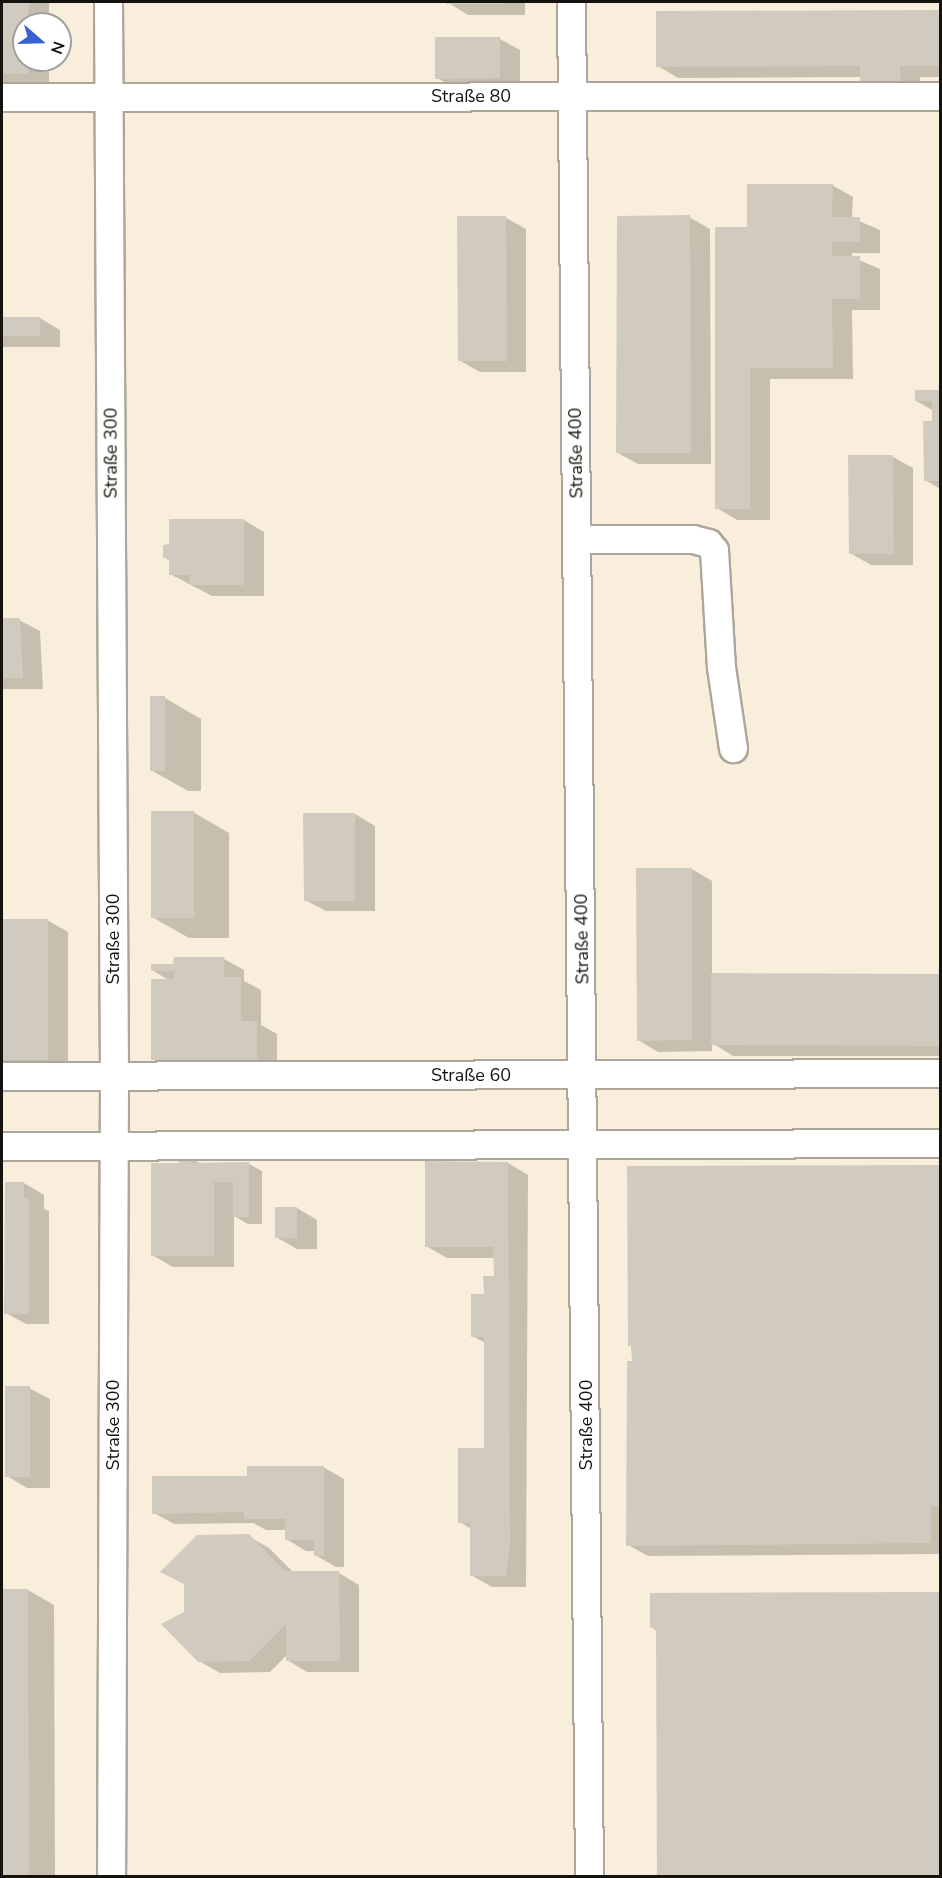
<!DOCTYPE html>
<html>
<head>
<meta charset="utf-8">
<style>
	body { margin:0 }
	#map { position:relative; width:942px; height:1878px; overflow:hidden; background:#fef9f0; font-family:"Nunito Sans",sans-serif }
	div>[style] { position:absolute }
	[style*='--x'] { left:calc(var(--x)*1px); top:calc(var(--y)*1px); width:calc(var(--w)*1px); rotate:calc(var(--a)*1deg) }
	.built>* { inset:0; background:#f8eedb }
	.shadow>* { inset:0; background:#0003 }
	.building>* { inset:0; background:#d1cbbf }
	.roads { filter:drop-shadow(2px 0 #aca69b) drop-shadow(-2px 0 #aca69b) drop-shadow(0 2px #aca69b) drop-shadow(0 -2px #aca69b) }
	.minor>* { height:27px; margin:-13.5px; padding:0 13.5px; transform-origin:13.5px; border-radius:13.5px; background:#fff }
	span { translate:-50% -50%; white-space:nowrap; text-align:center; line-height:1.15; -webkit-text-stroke:4.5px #fff; paint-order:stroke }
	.street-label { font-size:18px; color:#15130e }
	.frame { position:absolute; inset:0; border:3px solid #15130e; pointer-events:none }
	.north { position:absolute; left:12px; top:12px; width:60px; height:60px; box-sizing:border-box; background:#fff; border:2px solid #a1a19f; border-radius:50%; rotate:110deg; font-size:16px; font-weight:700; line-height:24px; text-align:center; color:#15130e }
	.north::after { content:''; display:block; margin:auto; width:21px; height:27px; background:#3862d2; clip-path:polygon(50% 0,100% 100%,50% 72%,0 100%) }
</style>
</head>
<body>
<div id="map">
	<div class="built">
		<i style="clip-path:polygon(evenodd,2px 2px,940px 2px,940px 1876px,2px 1876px,2px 2px,24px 24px,60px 24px,60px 60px,24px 60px,24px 24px)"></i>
	</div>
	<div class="shadow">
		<i style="clip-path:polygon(2px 2px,49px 2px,49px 24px,24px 24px,24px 60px,49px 60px,49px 85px,2px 84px)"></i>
		<i style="clip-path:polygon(447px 2px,525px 2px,525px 15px,468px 15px)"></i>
		<i style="clip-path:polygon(940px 11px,940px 77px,920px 77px,920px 93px,882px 93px,862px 81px,862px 77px,678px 78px,658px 66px,657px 12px)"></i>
		<i style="clip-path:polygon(437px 39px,500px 39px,520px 50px,520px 89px,457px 89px,437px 78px)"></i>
		<i style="clip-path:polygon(832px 185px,853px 197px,852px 218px,880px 230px,880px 253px,852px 253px,852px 257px,880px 269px,880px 310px,852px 310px,853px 379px,770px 379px,770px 520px,737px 520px,717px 508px,748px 229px)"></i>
		<i style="clip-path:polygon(689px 217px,710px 229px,711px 464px,638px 464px,618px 453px)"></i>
		<i style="clip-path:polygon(506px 218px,526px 229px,526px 372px,480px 372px,459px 360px)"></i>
		<i style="clip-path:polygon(2px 318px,40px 318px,60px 330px,60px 347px,2px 347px)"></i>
		<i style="clip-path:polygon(917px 392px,940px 392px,940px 489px,925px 480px,934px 411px,916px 401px)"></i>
		<i style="clip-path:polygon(893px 457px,913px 468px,913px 565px,871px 565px,850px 553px)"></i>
		<i style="clip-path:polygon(244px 520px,264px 532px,264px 596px,212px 596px,170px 574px,170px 561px,164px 557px)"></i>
		<i style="clip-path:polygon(2px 620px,19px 620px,40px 631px,43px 689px,2px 689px)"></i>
		<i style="clip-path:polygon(165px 698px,201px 719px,201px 791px,188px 791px,151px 770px)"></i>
		<i style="clip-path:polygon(193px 812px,229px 833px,229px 938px,189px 938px,152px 917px)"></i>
		<i style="clip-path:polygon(355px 814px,375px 826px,375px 911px,326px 911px,305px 900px)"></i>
		<i style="clip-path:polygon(692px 869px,712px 881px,712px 974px,940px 975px,940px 1056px,733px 1056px,712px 1043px,712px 1051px,658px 1052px,638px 1040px)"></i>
		<i style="clip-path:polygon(2px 920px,47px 920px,68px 932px,68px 1071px,2px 1071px)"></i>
		<i style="clip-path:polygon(224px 959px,244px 970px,244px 981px,261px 990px,261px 1025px,277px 1034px,277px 1071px,173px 1071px,153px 1059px,170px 981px,152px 970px)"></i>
		<i style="clip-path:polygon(191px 1158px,201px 1164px,249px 1164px,262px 1171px,262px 1224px,248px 1224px,234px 1216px,234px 1267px,173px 1267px,152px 1255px,180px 1164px)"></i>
		<i style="clip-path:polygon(508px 1163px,528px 1175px,526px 1587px,492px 1587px,471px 1575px,471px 1529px,460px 1522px,486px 1449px,485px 1343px,473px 1336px,496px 1277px,495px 1258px,447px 1258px,426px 1246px)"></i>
		<i style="clip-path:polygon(629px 1167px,940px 1167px,940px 1554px,648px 1556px,628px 1545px,633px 1363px,633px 1347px,629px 1345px)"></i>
		<i style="clip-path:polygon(24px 1183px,44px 1195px,44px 1209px,49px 1211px,49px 1324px,26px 1324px,6px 1313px)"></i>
		<i style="clip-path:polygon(297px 1208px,317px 1220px,317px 1249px,297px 1249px,276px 1237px)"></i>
		<i style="clip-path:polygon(29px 1388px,50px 1399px,50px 1488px,27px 1488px,7px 1476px)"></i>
		<i style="clip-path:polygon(323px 1467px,344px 1479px,344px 1567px,336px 1567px,315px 1555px,315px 1551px,306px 1551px,286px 1539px,286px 1530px,266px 1530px,253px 1523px,174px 1524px,154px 1513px)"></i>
		<i style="clip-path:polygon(248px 1536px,269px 1548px,294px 1573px,339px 1573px,359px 1585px,359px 1672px,307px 1672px,287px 1660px,287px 1655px,270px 1672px,220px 1673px,199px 1661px,186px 1613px)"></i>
		<i style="clip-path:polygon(2px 1590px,28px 1590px,54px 1605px,55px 1876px,2px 1876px)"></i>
		<i style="clip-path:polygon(940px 1593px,940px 1876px,660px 1876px,657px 1631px,651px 1627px,651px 1594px)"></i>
	</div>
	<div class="building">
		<i style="clip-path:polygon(2px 2px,29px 2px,24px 60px,29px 60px,29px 74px,2px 74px)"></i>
		<i style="clip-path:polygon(446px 2px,505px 2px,505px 4px,446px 4px)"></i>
		<i style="clip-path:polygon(940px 10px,940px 66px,900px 66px,901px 82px,860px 82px,860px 66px,656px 67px,656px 11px)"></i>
		<i style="clip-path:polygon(435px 37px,500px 37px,500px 78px,435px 79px)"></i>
		<i style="clip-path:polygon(747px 184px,833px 184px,832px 217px,860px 217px,860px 242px,832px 242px,832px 256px,860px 256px,860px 299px,832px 299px,833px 368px,750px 368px,750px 509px,715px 509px,715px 227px,747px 227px)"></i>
		<i style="clip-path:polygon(690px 215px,691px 453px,616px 453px,617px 216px)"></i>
		<i style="clip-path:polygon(457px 216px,506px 216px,507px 361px,458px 361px)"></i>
		<i style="clip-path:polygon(2px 317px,40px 317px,40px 336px,2px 336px)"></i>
		<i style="clip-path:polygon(915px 390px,940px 390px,940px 481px,924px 481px,923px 421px,932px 421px,932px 401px,915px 401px)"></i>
		<i style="clip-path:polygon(848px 455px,893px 455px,894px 554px,849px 554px)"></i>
		<i style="clip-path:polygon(169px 519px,244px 519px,244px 585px,190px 585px,189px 575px,169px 575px,169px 558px,163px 558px,163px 545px,169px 544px)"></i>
		<i style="clip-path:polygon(2px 618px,20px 618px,23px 678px,2px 678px)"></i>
		<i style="clip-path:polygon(150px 696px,165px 696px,165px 771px,150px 771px)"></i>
		<i style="clip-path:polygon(151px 811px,194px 811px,194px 918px,151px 918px)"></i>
		<i style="clip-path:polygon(303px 813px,355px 813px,355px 901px,304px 901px)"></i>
		<i style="clip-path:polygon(636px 868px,692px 868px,692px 1040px,637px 1041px)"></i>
		<i style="clip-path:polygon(2px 919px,48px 919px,48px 1060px,2px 1060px)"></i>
		<i style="clip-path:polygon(174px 957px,224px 957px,224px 977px,241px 977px,241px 1021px,257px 1021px,257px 1060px,151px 1060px,151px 979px,174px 979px,174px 971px,151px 971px,151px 964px,173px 964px)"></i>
		<i style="clip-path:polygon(711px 973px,940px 974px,940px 1046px,711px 1045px)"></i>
		<i style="clip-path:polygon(179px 1157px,192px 1157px,191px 1163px,249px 1162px,249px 1217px,233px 1217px,233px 1182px,214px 1182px,214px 1256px,151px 1256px,151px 1163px,179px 1163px)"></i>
		<i style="clip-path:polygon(425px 1161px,508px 1162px,510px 1544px,506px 1576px,470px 1576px,470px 1523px,458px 1523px,458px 1448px,484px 1448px,484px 1337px,471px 1337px,471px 1294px,484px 1294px,483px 1276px,494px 1276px,493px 1247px,425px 1247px)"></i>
		<i style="clip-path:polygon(930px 1165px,940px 1165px,940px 1506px,931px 1506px,931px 1543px,626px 1546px,627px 1361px,632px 1361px,631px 1346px,628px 1346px,627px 1166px)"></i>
		<i style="clip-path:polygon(5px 1182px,24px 1182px,24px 1198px,29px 1198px,29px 1314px,4px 1314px)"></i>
		<i style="clip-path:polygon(275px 1207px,297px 1207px,297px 1238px,275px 1238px)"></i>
		<i style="clip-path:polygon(5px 1386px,30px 1386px,30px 1477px,5px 1477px)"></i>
		<i style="clip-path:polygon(247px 1466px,324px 1466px,324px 1556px,314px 1556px,314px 1540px,285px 1540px,285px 1519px,244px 1519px,244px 1512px,152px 1514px,152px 1476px,247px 1476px)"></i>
		<i style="clip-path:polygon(249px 1534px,285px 1571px,339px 1571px,340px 1661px,286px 1661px,286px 1624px,249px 1661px,198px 1662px,161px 1624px,184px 1612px,184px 1584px,160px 1572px,197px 1535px)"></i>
		<i style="clip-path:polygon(2px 1589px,28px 1589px,29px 1876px,2px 1876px)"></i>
		<i style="clip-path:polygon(940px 1592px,940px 1876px,657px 1876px,656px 1628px,650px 1628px,650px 1593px)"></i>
	</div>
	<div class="roads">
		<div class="minor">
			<i style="--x:108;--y:2;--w:1074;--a:89.68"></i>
			<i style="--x:114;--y:1076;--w:800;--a:90.21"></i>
			<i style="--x:571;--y:2;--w:1874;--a:89.45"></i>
			<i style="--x:2;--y:97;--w:938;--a:-0.06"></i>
			<i style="--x:577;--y:539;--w:116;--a:0"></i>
			<i style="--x:693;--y:539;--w:16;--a:15"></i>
			<i style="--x:708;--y:543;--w:9;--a:49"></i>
			<i style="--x:714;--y:550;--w:117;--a:86.6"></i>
			<i style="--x:721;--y:667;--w:82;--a:81.6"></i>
			<i style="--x:2;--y:1076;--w:938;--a:-0.18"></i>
			<i style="--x:2;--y:1146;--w:938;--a:-0.18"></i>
		</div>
	</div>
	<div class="street-label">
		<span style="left:471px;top:96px">Straße 80</span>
		<span style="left:111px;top:453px;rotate:-90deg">Straße 300</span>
		<span style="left:576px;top:453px;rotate:-91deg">Straße 400</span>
		<span style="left:113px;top:939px;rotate:-90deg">Straße 300</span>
		<span style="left:582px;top:939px;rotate:-91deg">Straße 400</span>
		<span style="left:471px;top:1075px">Straße 60</span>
		<span style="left:113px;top:1425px;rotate:-90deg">Straße 300</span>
		<span style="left:586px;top:1425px;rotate:-90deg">Straße 400</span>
	</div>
	<div class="frame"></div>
	<div class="north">N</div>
</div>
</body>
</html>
